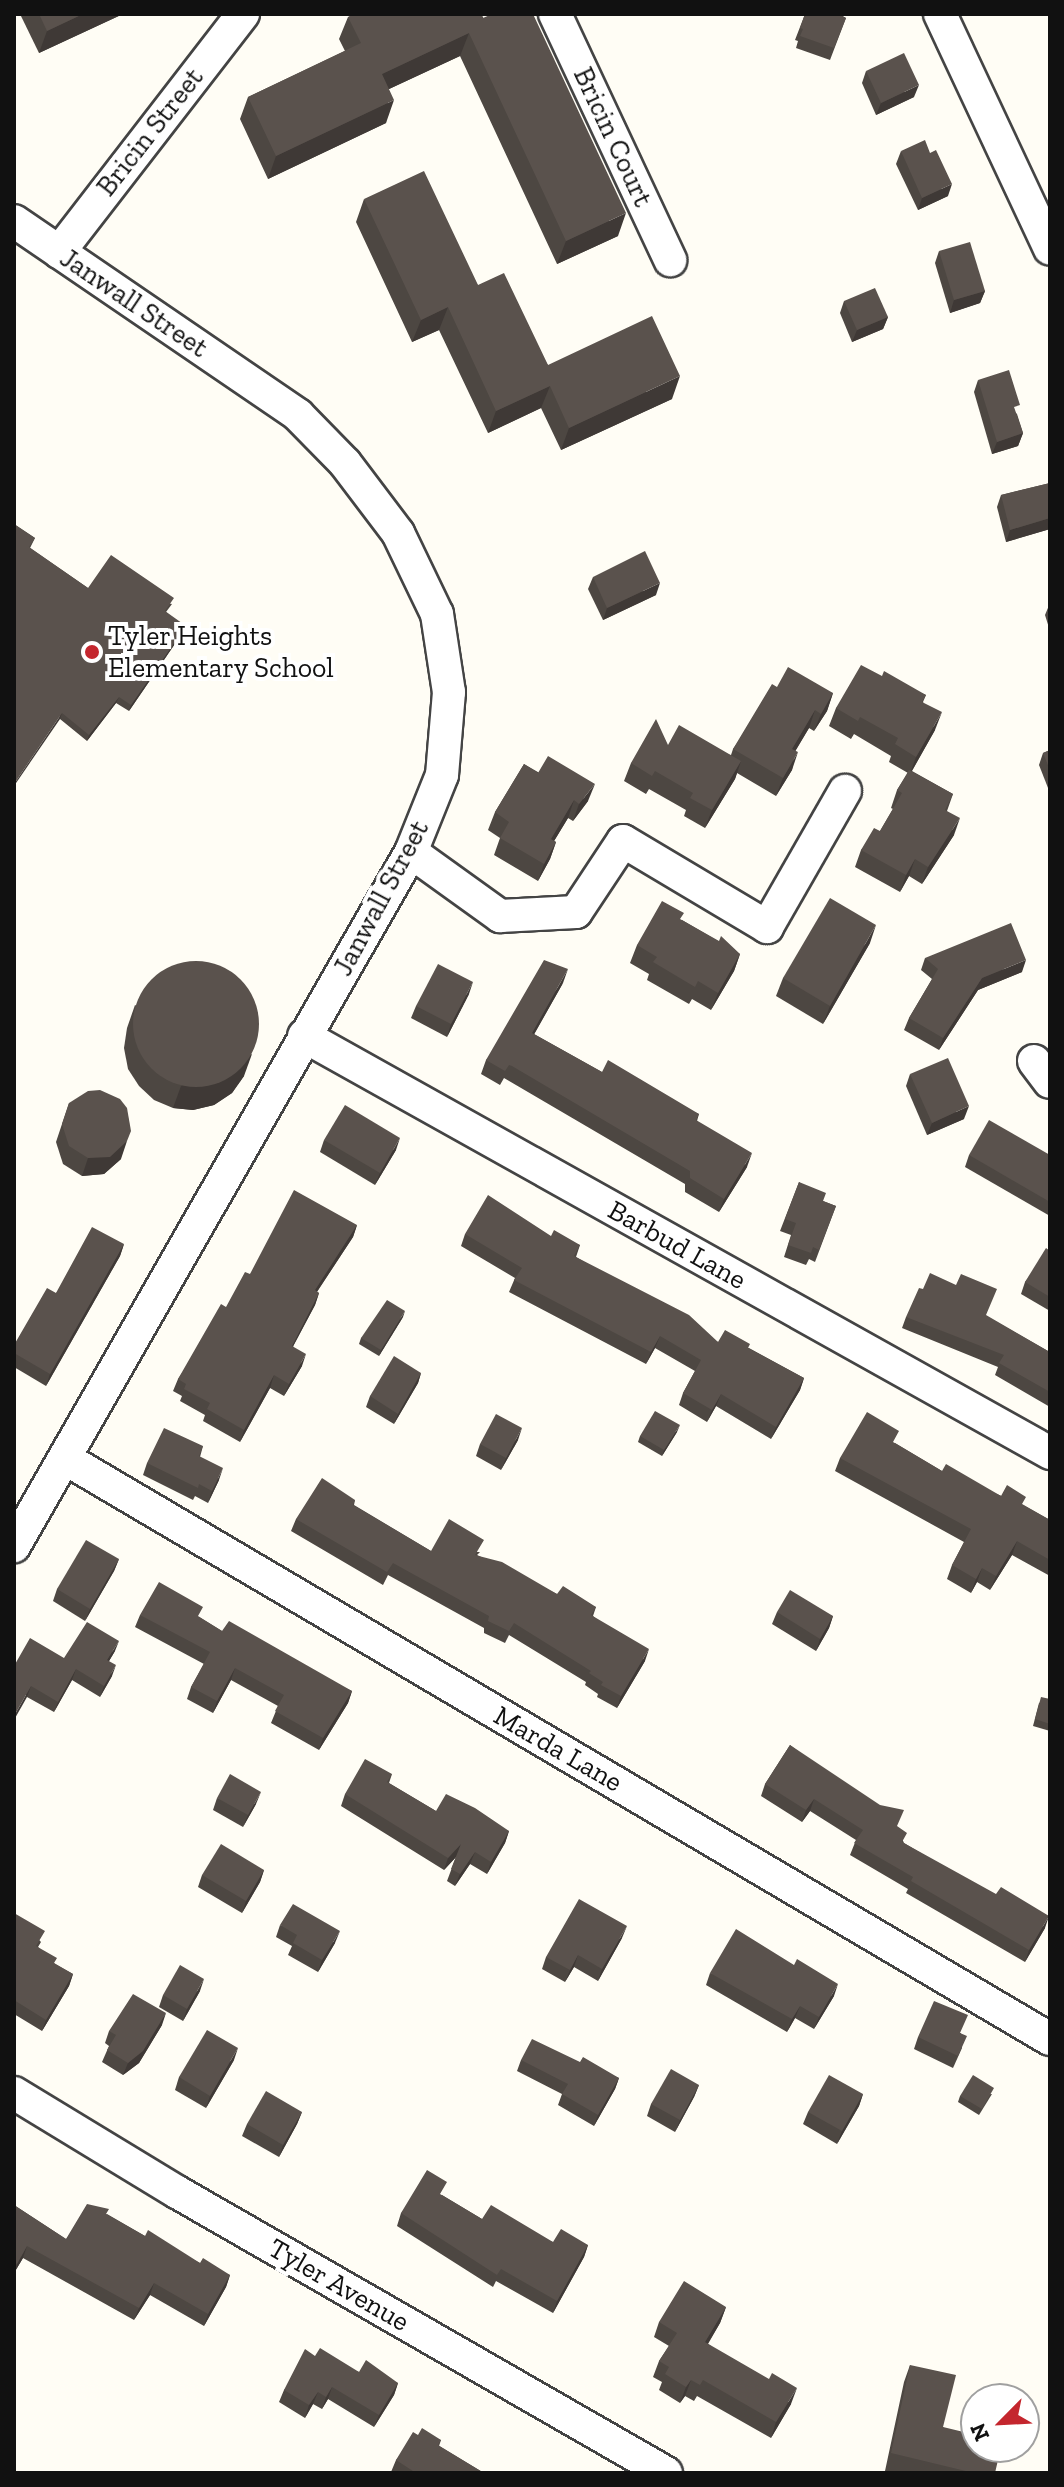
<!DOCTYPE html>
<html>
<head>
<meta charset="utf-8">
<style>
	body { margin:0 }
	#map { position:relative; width:1064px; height:2487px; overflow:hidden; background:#fffdf5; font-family:"Zilla Slab",serif }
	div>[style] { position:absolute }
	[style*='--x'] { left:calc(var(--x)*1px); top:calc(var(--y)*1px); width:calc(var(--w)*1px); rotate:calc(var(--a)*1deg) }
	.roads { filter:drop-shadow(2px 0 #444) drop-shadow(-2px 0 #444) drop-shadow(0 2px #444) drop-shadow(0 -2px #444) }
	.minor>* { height:32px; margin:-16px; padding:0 16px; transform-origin:16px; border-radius:16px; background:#fff }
	.wall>* { inset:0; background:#4d4742 }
	.shaded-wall>* { inset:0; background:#3f3936 }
	.building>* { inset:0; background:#5a524d }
	.round { border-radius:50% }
	.dots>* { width:22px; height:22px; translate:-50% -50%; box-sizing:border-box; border:4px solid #fff; border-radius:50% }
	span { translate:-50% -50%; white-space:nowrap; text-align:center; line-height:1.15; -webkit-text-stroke:8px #fff; paint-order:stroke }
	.street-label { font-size:28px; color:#111 }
	.poi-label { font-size:28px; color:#111 }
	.left { translate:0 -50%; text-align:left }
	.frame { position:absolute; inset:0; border:16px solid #111; pointer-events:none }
	.north { position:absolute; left:960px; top:2383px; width:80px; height:80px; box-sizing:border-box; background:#fff; border:2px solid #a0a0a0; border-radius:50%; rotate:246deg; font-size:22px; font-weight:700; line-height:32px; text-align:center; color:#111 }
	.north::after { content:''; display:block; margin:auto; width:28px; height:36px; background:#c4262e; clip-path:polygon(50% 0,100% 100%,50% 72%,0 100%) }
</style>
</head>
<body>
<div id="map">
	<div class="roads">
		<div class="minor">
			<i style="--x:555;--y:14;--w:272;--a:64.9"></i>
			<i style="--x:940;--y:14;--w:259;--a:64.9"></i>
			<i style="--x:14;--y:221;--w:344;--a:34.3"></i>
			<i style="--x:298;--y:415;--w:67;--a:45.6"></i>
			<i style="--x:345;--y:463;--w:88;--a:52.9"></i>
			<i style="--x:398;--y:533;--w:90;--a:64.3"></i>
			<i style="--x:437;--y:614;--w:79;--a:81.3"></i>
			<i style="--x:449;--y:692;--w:83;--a:94.8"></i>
			<i style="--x:442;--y:775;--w:83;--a:111.9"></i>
			<i style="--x:411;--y:852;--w:800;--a:119.77"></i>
			<i style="--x:59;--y:252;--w:301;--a:-52.3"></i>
			<i style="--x:411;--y:852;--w:110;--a:35.7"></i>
			<i style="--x:500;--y:916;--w:76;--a:-3"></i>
			<i style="--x:576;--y:912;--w:85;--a:-56.5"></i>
			<i style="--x:623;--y:841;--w:168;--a:30.8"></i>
			<i style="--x:767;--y:927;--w:157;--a:-60.2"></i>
			<i style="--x:304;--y:1036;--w:855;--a:29.2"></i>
			<i style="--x:1034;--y:1061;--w:26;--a:53"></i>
			<i style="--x:66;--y:1459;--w:1142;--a:30.52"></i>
			<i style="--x:14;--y:2093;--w:191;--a:31.3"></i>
			<i style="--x:177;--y:2192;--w:564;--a:29.88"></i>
		</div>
	</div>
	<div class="wall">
		<i style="clip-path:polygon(20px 14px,123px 14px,39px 53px)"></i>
		<i style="clip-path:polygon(481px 14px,618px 236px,557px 264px,460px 56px,389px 89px,386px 123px,268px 179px,240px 119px,248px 97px,345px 51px,339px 39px,348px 17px)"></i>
		<i style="clip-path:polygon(805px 14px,841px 15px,846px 18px,830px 60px,796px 48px,798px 41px,795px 40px)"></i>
		<i style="clip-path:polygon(866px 71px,914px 97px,876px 115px,862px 83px)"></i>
		<i style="clip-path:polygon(901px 151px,948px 196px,918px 210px,896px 164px)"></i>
		<i style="clip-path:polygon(364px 199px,478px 285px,548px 365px,672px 399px,561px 450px,541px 408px,488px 433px,439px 330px,412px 342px,356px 222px)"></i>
		<i style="clip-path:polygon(939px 251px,985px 291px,980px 303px,950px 313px,935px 263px)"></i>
		<i style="clip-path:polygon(844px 301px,888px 317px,883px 329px,852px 342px,840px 313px)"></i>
		<i style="clip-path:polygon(978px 380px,1017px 414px,1023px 433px,1018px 446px,992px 454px,974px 392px)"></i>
		<i style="clip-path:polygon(1050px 483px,1050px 529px,1006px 542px,997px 507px,1001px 495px)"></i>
		<i style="clip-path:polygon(14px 524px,35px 538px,30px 548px,88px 588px,172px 604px,166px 612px,183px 632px,129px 711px,116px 703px,87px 741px,60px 719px)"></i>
		<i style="clip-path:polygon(593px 577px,656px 595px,603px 620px,588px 589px)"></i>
		<i style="clip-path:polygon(1050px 603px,1050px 631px,1045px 615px)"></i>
		<i style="clip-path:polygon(882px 676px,926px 695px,923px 702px,935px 730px,912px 771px,953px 794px,947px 811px,954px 835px,922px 884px,909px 876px,900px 892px,855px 867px,861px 850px,880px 831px,893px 809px,891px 808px,897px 790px,908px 773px,889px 762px,891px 756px,854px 734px,851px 739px,829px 726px,836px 708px)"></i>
		<i style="clip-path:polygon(777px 687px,833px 693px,827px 711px,814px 731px,809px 728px,795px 751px,792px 770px,776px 796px,737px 773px,735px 779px,705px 828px,684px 816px,686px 810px,649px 789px,646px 794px,624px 781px,631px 763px,668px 745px,731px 755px,733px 749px)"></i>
		<i style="clip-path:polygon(1050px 750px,1050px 793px,1039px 765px,1043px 753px)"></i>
		<i style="clip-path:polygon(524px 764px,588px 801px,573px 821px,568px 818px,554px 841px,556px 842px,550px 859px,538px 881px,494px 855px,500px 838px,488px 830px,495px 812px)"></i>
		<i style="clip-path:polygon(682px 920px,740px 954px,734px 971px,711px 1010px,692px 999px,689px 1004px,647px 980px,649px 974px,630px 963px,637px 945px)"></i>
		<i style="clip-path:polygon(870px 943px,823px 1024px,776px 996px,783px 978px)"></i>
		<i style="clip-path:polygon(925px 958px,1022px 972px,978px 990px,939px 1050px,904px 1030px,909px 1018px,932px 979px,921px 970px)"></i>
		<i style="clip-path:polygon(563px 983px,534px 1034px,602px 1072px,699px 1114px,697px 1121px,747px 1167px,719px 1212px,685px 1192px,685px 1184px,504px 1078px,500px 1085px,481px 1074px,486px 1060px)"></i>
		<i style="clip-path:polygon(469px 994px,447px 1037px,411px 1018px,416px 1006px)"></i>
		<i style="clip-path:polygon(135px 1005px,244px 1076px,232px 1093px,214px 1105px,193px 1110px,173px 1108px,154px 1100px,139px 1086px,128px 1069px,124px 1048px,127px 1028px)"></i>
		<i style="clip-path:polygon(910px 1074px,964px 1119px,927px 1135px,906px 1086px)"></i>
		<i style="clip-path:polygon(69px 1103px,121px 1159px,104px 1174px,82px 1176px,63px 1164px,56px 1142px)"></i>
		<i style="clip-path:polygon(324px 1140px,396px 1150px,375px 1185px,320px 1152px)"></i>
		<i style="clip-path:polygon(969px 1155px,1050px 1155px,1050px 1216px,965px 1167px)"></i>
		<i style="clip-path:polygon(799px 1182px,823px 1201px,836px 1206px,815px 1262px,809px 1259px,806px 1265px,784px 1257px,791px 1235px,780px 1231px)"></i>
		<i style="clip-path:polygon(357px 1225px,353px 1237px,317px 1292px,319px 1293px,315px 1305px,293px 1346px,302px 1366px,284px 1396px,270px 1388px,240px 1442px,203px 1421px,205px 1415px,180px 1401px,182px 1396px,173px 1391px,178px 1379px,250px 1274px)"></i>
		<i style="clip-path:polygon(465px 1234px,551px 1236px,580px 1245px,576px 1257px,718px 1342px,749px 1348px,804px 1378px,800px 1390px,771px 1439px,716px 1406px,707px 1422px,679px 1405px,683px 1393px,695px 1371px,655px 1348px,646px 1364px,509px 1292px,515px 1278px,461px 1246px)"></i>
		<i style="clip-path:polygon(124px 1244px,120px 1256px,46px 1386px,14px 1367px,14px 1345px,56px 1293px)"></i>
		<i style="clip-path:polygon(1050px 1251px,1050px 1311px,1021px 1294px,1025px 1282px)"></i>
		<i style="clip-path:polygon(986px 1316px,1048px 1351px,1050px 1348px,1050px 1407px,995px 1375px,998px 1367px,902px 1328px,906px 1317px)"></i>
		<i style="clip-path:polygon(403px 1317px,379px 1356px,359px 1344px,361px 1338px)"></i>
		<i style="clip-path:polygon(421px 1373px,418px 1383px,394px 1424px,366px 1407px,370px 1396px)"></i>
		<i style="clip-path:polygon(677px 1432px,662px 1456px,638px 1442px,640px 1436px)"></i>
		<i style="clip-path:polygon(518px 1440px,501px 1470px,476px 1456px,480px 1444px)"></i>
		<i style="clip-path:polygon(895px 1443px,942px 1471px,1023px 1505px,1050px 1520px,1050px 1576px,1012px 1555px,990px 1590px,977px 1582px,971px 1593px,947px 1579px,952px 1565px,964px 1542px,835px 1471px,840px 1458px)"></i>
		<i style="clip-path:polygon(203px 1446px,200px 1457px,219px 1480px,208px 1503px,195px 1496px,193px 1500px,143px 1475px,147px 1463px)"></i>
		<i style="clip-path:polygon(355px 1500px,354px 1505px,431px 1551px,480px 1552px,477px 1555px,557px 1594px,596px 1607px,593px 1616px,645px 1661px,617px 1708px,597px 1697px,598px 1694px,585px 1685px,586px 1682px,509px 1635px,505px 1643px,484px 1633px,484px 1628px,388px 1575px,383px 1585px,291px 1531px,296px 1519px)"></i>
		<i style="clip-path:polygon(119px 1559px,114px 1571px,85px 1621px,53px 1601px,57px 1589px)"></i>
		<i style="clip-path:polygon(777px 1612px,833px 1616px,829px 1628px,816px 1651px,772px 1624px)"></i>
		<i style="clip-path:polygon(140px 1615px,199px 1617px,222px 1631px,352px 1691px,348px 1703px,319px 1750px,271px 1723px,278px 1706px,231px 1680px,213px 1713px,187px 1699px,191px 1687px,204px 1664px,135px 1627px)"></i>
		<i style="clip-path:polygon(115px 1651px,109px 1661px,112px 1676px,100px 1697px,72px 1680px,54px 1712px,27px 1697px,14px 1666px)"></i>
		<i style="clip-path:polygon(1050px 1699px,1050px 1731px,1033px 1726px,1039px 1703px)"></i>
		<i style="clip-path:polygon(790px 1745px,897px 1827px,904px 1843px,1045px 1928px,1025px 1962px,906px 1893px,908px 1889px,850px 1855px,856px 1840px,810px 1811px,802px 1822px,761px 1796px,765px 1784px)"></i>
		<i style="clip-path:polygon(392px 1774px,389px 1783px,436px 1811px,509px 1831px,505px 1843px,487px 1874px,470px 1864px,455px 1886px,447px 1881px,456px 1857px,444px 1870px,341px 1806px,345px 1794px)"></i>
		<i style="clip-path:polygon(217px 1798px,256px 1804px,243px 1827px,213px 1810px)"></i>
		<i style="clip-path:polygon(264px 1870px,260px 1882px,242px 1913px,198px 1887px,202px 1875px)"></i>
		<i style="clip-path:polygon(14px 1913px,41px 1942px,38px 1947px,55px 1964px,73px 1974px,69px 1986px,42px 2031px,14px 2014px)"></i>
		<i style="clip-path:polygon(280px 1925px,335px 1943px,318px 1972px,288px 1955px,292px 1946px,276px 1937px)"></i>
		<i style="clip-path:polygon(622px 1938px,598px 1981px,574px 1967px,565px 1982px,542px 1969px,546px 1957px)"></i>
		<i style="clip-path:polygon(710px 1973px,834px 1996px,814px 2029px,795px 2018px,787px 2032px,706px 1985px)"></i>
		<i style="clip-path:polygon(200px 1991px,183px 2021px,159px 2007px,163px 1995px)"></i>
		<i style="clip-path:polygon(162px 2025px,139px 2063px,123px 2075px,102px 2062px,109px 2046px,105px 2043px,109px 2031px)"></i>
		<i style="clip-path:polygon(961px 2033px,962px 2048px,953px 2068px,914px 2049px,918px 2037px)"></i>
		<i style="clip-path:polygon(234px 2060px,206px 2108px,175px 2090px,179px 2077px)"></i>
		<i style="clip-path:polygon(521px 2060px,580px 2062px,619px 2078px,615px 2089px,594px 2126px,558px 2105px,562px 2094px,517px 2071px)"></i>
		<i style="clip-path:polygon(699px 2085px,694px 2097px,675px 2132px,647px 2116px,651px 2104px)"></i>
		<i style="clip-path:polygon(863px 2094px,859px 2106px,837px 2144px,803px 2124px,808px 2112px)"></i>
		<i style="clip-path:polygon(992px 2094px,979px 2115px,958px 2102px,960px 2096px)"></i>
		<i style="clip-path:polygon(302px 2112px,297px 2124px,279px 2157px,242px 2136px,247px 2124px)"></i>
		<i style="clip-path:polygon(442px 2195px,482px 2219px,553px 2242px,588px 2245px,584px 2257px,553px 2313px,496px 2281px,493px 2287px,397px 2226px,401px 2213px)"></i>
		<i style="clip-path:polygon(14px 2205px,66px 2239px,107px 2214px,145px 2236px,200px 2263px,230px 2275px,226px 2287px,204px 2326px,150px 2295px,134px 2320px,23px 2258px,14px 2273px)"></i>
		<i style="clip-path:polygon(726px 2307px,720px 2323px,708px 2344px,791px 2404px,771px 2438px,697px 2396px,694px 2401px,685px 2396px,680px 2403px,659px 2390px,662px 2382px,653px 2377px,659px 2361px,669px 2346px,654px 2337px,659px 2322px)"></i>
		<i style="clip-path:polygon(315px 2356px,359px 2372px,398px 2383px,394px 2395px,374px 2427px,328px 2399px,322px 2409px,313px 2404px,305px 2418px,279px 2402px,284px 2390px)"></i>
		<i style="clip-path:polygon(910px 2365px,943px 2427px,995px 2473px,893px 2473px,885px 2471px,904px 2382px)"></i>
		<i style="clip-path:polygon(418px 2435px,441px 2440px,439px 2446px,484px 2473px,391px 2472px,396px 2460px)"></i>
	</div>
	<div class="shaded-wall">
		<i style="clip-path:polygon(83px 14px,123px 14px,39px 53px,47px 31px)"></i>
		<i style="clip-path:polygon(469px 33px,460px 56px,374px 96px,382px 74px)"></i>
		<i style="clip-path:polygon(919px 85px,914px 97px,876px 115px,881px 103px)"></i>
		<i style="clip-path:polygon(394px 100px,386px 123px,268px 179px,276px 156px)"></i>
		<i style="clip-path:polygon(952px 184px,948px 196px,918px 210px,922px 198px)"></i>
		<i style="clip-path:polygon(626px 213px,618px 236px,557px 264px,566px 241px)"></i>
		<i style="clip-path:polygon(985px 291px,980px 303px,950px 313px,954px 300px)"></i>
		<i style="clip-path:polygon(448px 307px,439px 330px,412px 342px,421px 320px)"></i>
		<i style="clip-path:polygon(888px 317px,883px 329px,852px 342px,857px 330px)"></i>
		<i style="clip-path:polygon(680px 376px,672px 399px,561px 450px,569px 428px)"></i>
		<i style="clip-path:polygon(550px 386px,541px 408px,488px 433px,496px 411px)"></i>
		<i style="clip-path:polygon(1023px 433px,1018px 446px,992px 454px,997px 442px)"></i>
		<i style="clip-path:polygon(1050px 518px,1050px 529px,1006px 542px,1010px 530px)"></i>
		<i style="clip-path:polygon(660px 583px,656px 595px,603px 620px,607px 608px)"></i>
		<i style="clip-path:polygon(186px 626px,183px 632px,129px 711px,131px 705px)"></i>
		<i style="clip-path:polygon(833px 693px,827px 711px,814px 731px,821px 714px)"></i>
		<i style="clip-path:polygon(119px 697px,116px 703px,87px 741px,89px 735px)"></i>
		<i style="clip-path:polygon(815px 710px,809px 728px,786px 767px,792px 749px)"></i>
		<i style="clip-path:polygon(942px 712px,935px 730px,910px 774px,916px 757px)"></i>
		<i style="clip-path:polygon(62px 713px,60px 719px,14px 786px,14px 784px)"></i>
		<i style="clip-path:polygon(798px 752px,792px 770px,776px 796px,783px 778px)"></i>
		<i style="clip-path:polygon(741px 761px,735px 779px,705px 828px,712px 810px)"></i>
		<i style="clip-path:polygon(595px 784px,588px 801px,573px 821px,579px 804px)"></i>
		<i style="clip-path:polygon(574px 800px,568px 818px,545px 856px,551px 839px)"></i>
		<i style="clip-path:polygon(960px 818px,954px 835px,922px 884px,928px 867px)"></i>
		<i style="clip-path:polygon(556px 842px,550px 859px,538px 881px,544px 864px)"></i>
		<i style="clip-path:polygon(915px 859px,909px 876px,900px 892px,906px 875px)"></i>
		<i style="clip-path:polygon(876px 925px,870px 943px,823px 1024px,830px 1006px)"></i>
		<i style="clip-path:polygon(740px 954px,734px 971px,711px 1010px,718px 993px)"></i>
		<i style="clip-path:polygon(1026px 960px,1022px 972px,978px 990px,939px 1050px,943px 1038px,982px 978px)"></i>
		<i style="clip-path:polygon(568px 969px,563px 983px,527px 1047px,532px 1033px)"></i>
		<i style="clip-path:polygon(473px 982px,469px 994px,447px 1037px,451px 1024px)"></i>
		<i style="clip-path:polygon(252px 1054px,244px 1076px,232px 1093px,214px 1105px,193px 1110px,173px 1108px,181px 1086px)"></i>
		<i style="clip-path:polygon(969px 1106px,964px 1119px,927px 1135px,932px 1123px)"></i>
		<i style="clip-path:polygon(400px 1138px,396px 1150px,375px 1185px,380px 1173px)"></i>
		<i style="clip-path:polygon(127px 1141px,121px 1159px,104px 1174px,82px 1176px,88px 1158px)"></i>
		<i style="clip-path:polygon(752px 1153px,747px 1167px,719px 1212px,724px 1199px)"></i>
		<i style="clip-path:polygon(357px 1225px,353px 1237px,310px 1302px,315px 1290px)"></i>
		<i style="clip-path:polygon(124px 1244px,120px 1256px,46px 1386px,50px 1374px)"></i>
		<i style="clip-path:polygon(319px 1293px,315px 1305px,287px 1358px,292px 1346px)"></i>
		<i style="clip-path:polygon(405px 1311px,403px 1317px,379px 1356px,381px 1350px)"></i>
		<i style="clip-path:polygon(660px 1336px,655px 1348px,646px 1364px,651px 1352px)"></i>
		<i style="clip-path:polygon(306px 1354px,302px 1366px,284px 1396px,289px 1384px)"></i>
		<i style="clip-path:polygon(421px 1373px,418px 1383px,394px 1424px,398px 1414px)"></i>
		<i style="clip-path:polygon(274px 1375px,270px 1388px,240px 1442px,244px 1430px)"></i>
		<i style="clip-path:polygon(804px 1378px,800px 1390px,771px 1439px,776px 1427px)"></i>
		<i style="clip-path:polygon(721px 1394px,716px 1406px,707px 1422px,712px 1410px)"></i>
		<i style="clip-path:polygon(680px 1425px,677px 1432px,662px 1456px,664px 1450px)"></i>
		<i style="clip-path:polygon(522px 1428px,518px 1440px,501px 1470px,506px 1458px)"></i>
		<i style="clip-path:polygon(223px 1468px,219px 1480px,208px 1503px,212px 1491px)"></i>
		<i style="clip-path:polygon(1017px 1541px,1012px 1555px,990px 1590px,996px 1576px)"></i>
		<i style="clip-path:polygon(119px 1559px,114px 1571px,85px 1621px,90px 1609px)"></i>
		<i style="clip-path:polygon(982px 1568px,977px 1582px,971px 1593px,976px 1579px)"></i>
		<i style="clip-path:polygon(833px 1616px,829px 1628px,816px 1651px,820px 1639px)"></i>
		<i style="clip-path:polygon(119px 1641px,115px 1651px,103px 1671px,107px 1660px)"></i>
		<i style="clip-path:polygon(649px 1649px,645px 1661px,617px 1708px,621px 1696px)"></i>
		<i style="clip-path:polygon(116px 1665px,112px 1676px,100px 1697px,104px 1686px)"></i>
		<i style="clip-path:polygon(235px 1668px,231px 1680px,213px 1713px,217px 1701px)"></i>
		<i style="clip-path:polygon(76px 1669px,72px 1680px,54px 1712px,58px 1702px)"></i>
		<i style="clip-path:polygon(31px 1686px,27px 1697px,14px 1720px,14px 1716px)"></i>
		<i style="clip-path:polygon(352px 1691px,348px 1703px,319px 1750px,323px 1738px)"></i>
		<i style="clip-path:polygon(261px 1792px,256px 1804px,243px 1827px,248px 1815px)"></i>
		<i style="clip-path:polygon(814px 1799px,810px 1811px,802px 1822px,806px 1810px)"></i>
		<i style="clip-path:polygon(509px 1831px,505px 1843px,487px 1874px,491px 1862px)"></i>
		<i style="clip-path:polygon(461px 1844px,457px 1856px,444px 1870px,448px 1858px)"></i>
		<i style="clip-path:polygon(475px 1852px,470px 1864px,455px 1886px,460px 1874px)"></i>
		<i style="clip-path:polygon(264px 1870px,260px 1882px,242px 1913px,246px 1901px)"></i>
		<i style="clip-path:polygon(1049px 1916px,1045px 1928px,1025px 1962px,1029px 1950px)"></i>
		<i style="clip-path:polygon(627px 1926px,622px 1938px,598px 1981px,602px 1969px)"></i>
		<i style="clip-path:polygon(340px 1931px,335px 1943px,318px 1972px,322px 1960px)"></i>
		<i style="clip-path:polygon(578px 1955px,574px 1967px,565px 1982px,570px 1970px)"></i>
		<i style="clip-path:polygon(73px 1974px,69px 1986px,42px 2031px,46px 2020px)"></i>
		<i style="clip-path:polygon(204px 1979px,200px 1991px,183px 2021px,187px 2009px)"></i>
		<i style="clip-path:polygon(838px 1984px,834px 1996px,814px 2029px,819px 2017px)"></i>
		<i style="clip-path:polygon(800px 2006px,795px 2018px,787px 2032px,792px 2019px)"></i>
		<i style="clip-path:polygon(166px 2013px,162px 2025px,139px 2063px,123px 2075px,128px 2063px)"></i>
		<i style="clip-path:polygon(238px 2048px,234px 2060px,206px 2108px,210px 2096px)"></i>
		<i style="clip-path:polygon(619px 2078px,615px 2089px,594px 2126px,598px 2115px)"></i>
		<i style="clip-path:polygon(699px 2085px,694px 2097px,675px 2132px,680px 2120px)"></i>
		<i style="clip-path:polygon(863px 2094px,859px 2106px,837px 2144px,842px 2131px)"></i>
		<i style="clip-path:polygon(302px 2112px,297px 2124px,279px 2157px,283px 2145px)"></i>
		<i style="clip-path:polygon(588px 2245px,584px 2257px,553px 2313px,557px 2301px)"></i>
		<i style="clip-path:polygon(27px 2246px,23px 2258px,14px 2273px,17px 2264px)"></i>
		<i style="clip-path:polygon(230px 2275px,226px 2287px,204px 2326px,208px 2314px)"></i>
		<i style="clip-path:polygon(154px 2283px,150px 2295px,134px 2320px,139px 2308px)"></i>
		<i style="clip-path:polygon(726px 2307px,720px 2323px,699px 2358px,705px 2342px)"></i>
		<i style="clip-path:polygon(691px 2380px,685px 2396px,680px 2403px,686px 2387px)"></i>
		<i style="clip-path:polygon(398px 2383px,394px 2395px,374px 2427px,379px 2415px)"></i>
		<i style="clip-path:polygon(332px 2387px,328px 2399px,322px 2409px,326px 2397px)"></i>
		<i style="clip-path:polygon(797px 2388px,791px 2404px,771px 2438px,776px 2422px)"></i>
		<i style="clip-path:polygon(318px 2392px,313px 2404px,305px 2418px,309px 2405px)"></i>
	</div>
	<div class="building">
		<i style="clip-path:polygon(39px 14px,83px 14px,47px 31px)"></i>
		<i style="clip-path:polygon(353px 14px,481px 14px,483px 18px,492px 14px,533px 14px,626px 213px,566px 241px,469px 33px,382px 74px,394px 100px,276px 156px,248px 97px,361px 43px,348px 17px)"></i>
		<i style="clip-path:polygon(805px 14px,841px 14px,840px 15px,846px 18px,834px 48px,800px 36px,803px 29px,800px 28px)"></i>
		<i style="clip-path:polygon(904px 53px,919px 85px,881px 103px,866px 71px)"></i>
		<i style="clip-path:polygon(925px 140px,930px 153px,936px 150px,952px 184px,922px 198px,901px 151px)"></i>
		<i style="clip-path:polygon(424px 171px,478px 285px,504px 273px,548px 365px,652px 316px,680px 376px,569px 428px,550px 386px,496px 411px,448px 307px,421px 320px,364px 199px)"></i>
		<i style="clip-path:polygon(970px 242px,985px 291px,954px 300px,939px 251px)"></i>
		<i style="clip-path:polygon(875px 288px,888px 317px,857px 330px,844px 301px)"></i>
		<i style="clip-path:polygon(1009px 370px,1020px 405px,1014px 407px,1023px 433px,997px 442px,978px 380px)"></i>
		<i style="clip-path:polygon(1050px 483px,1050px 518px,1010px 530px,1001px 495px)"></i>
		<i style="clip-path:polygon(14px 524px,35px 538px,29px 547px,88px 588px,111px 555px,174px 598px,165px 611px,186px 626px,131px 705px,119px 697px,89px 735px,62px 713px,14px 784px)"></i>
		<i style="clip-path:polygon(645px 551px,660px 583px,607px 608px,593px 577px)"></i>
		<i style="clip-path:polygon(861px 665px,882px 676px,884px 671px,926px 695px,922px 702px,942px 712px,916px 757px,895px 744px,898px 738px,860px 717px,858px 721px,836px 708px)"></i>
		<i style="clip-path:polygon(788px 667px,833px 693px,821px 714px,815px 710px,792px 749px,798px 752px,783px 778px,733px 749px,772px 684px,777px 687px)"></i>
		<i style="clip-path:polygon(656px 719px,668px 745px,679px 725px,741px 761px,712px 810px,690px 798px,693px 793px,655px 771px,652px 776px,631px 763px)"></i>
		<i style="clip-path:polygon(1050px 750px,1050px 770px,1043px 753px)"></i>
		<i style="clip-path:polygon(548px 756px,595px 784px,579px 804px,574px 800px,551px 839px,556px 842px,544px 864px,500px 838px,509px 822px,495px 812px,524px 764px,538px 773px)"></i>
		<i style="clip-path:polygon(909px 770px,953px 794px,945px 810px,960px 818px,928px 867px,915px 859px,906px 875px,861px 850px,874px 828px,880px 831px,902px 793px,897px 790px)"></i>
		<i style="clip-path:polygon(830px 898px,876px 925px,830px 1006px,783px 978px)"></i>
		<i style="clip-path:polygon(662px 901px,684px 913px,680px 919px,719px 941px,721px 936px,740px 954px,718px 993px,698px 981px,695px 987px,653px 962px,657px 957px,637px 945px)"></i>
		<i style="clip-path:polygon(1011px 923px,1026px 960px,982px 978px,943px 1038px,909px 1018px,938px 969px,925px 958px)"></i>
		<i style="clip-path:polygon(544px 960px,568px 969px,532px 1033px,602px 1072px,608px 1060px,699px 1114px,696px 1120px,752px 1153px,724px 1199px,690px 1178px,690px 1171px,512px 1066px,509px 1065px,505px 1071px,486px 1060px)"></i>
		<i class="round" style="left:133px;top:961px;width:126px;height:126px"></i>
		<i style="clip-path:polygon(438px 964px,473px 982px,451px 1024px,416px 1006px)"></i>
		<i style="clip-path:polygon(948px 1058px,969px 1106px,932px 1123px,910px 1074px)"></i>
		<i style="clip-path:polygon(100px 1090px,120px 1099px,127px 1108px,131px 1131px,127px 1141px,110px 1157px,88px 1158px,69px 1146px,62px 1124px,69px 1103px,88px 1091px)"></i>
		<i style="clip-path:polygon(345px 1105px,400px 1138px,380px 1173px,324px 1140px)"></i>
		<i style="clip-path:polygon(989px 1120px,1050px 1155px,1050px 1202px,969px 1155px)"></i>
		<i style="clip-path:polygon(799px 1182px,826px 1193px,823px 1201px,836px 1206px,819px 1250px,813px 1247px,811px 1253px,788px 1245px,796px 1223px,785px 1219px)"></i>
		<i style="clip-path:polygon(294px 1190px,357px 1225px,315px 1290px,319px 1293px,292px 1346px,306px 1354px,289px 1384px,274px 1375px,244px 1430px,207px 1409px,210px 1403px,184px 1389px,186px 1384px,178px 1379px,221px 1304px,226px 1307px,245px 1272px,250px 1274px)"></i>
		<i style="clip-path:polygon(488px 1195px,551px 1236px,554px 1230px,580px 1245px,574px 1256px,689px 1315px,718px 1342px,725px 1330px,750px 1344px,748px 1348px,804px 1378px,776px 1427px,721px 1394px,712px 1410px,683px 1393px,701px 1360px,660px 1336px,651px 1352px,514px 1280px,522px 1268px,465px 1234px)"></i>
		<i style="clip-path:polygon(92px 1227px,124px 1244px,50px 1374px,14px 1353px,14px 1345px,47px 1288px,56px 1293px)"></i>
		<i style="clip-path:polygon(1046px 1248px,1050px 1251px,1050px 1297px,1025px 1282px)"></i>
		<i style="clip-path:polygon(930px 1273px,956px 1285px,961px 1274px,997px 1289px,986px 1315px,1048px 1351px,1050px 1348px,1050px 1392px,999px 1363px,1004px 1355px,906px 1317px,919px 1288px,923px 1289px)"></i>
		<i style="clip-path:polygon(387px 1300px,405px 1311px,381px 1350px,361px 1338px)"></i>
		<i style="clip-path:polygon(394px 1356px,421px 1373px,398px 1414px,370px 1396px)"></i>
		<i style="clip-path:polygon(655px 1411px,680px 1425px,664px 1450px,640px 1436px)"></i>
		<i style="clip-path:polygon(867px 1412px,899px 1431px,893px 1442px,942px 1471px,946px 1464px,1001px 1496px,1007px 1485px,1026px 1497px,1022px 1504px,1050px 1520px,1050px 1560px,1017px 1541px,996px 1576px,982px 1568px,976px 1579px,952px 1565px,971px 1529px,840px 1458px)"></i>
		<i style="clip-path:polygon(496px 1414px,522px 1428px,506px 1458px,480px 1444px)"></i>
		<i style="clip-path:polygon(164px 1428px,203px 1446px,199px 1456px,223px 1468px,212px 1491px,199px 1484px,198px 1488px,147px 1463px)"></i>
		<i style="clip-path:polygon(322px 1478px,355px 1500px,353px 1505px,431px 1551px,449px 1519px,484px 1540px,475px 1555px,502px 1562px,557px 1594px,563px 1586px,596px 1607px,591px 1615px,649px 1649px,621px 1696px,601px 1685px,603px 1682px,589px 1673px,591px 1671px,514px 1623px,509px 1631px,488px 1621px,489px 1616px,393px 1563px,387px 1572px,296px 1519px)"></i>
		<i style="clip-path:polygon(86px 1540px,119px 1559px,90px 1609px,57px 1589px)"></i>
		<i style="clip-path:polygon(159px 1582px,203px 1607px,198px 1616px,222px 1631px,229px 1621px,352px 1691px,323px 1738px,275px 1711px,284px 1695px,235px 1668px,217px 1701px,191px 1687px,210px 1652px,140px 1615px)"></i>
		<i style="clip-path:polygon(790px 1590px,833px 1616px,820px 1639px,777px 1612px)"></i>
		<i style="clip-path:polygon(87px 1622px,119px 1641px,107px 1660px,116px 1665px,104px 1686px,76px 1669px,58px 1702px,31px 1686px,14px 1716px,14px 1666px,30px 1638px,64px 1658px)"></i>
		<i style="clip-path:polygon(1041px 1697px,1050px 1699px,1050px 1724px,1035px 1719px)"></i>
		<i style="clip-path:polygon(790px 1745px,880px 1805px,904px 1810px,897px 1826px,907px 1833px,902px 1842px,996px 1894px,1001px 1887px,1049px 1916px,1029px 1950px,911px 1881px,913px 1877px,854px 1843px,863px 1830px,814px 1799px,806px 1810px,765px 1784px)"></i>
		<i style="clip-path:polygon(365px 1759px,392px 1774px,387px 1782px,436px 1811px,446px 1794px,475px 1808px,509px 1831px,491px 1862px,475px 1852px,460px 1874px,451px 1869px,461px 1844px,448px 1858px,345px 1794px)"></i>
		<i style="clip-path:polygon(230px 1774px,261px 1792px,248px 1815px,217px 1798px)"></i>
		<i style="clip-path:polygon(221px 1844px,264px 1870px,246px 1901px,202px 1875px)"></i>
		<i style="clip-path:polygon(579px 1899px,627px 1926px,602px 1969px,578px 1955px,570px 1970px,546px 1957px)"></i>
		<i style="clip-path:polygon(293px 1904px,340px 1931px,322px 1960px,293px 1943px,297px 1935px,280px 1925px)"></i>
		<i style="clip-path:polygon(14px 1913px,45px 1931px,36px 1946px,57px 1958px,54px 1963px,73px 1974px,46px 2020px,14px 2000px)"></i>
		<i style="clip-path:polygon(736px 1929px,794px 1965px,797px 1959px,838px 1984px,819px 2017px,800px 2006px,792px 2019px,710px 1973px)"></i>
		<i style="clip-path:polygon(180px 1965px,204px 1979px,187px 2009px,163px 1995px)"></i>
		<i style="clip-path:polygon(133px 1994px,166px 2013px,143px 2051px,128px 2063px,107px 2050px,116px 2035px,109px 2031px)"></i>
		<i style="clip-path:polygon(934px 2001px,968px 2015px,960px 2033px,967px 2036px,958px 2056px,918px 2037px)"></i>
		<i style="clip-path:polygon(207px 2030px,238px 2048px,210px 2096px,179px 2077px)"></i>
		<i style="clip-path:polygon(532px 2039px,580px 2062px,583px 2057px,619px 2078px,598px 2115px,562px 2094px,568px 2084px,521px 2060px)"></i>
		<i style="clip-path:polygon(671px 2069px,699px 2085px,680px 2120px,651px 2104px)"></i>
		<i style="clip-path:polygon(829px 2075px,863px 2094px,842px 2131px,808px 2112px)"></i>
		<i style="clip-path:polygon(973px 2075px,994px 2088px,982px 2109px,960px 2096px)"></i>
		<i style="clip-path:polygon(266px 2091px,302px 2112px,283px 2145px,247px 2124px)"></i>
		<i style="clip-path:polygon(427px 2170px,447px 2182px,440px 2194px,482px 2219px,491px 2205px,553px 2242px,561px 2229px,588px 2245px,557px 2301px,501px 2269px,497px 2275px,401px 2213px)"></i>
		<i style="clip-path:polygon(87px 2204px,109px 2209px,106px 2214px,145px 2236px,148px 2230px,200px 2263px,203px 2258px,230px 2275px,208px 2314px,154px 2283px,139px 2308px,27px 2246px,17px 2264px,14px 2262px,14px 2205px,66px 2239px)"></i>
		<i style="clip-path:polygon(684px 2281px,726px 2307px,705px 2342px,769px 2379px,772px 2373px,797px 2388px,776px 2422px,703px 2380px,700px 2385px,691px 2380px,686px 2387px,665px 2374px,669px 2367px,659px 2361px,677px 2333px,659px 2322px)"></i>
		<i style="clip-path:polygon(320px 2348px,359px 2372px,366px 2360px,398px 2383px,379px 2415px,332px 2387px,326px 2397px,318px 2392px,309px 2405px,284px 2390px,305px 2349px,315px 2356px)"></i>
		<i style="clip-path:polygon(910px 2365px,956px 2375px,943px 2427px,976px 2435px,976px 2447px,1001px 2447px,995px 2473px,974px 2473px,891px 2453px)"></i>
		<i style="clip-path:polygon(422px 2428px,441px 2440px,438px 2445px,484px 2473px,416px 2473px,396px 2460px,413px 2432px,418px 2435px)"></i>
	</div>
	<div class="dots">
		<i style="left:92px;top:652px;background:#c4262e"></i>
	</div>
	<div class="street-label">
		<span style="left:150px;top:132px;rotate:-52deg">Bricin Street</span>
		<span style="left:613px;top:137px;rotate:65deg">Bricin Court</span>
		<span style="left:134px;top:303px;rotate:34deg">Janwall Street</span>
		<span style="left:381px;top:898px;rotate:-62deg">Janwall Street</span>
		<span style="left:677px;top:1245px;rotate:29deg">Barbud Lane</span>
		<span style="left:558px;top:1749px;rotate:30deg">Marda Lane</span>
		<span style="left:339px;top:2285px;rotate:30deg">Tyler Avenue</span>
	</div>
	<div class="poi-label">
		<span class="left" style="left:108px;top:652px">Tyler Heights<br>Elementary School</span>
	</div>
	<div class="frame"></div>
	<div class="north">N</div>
</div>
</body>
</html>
